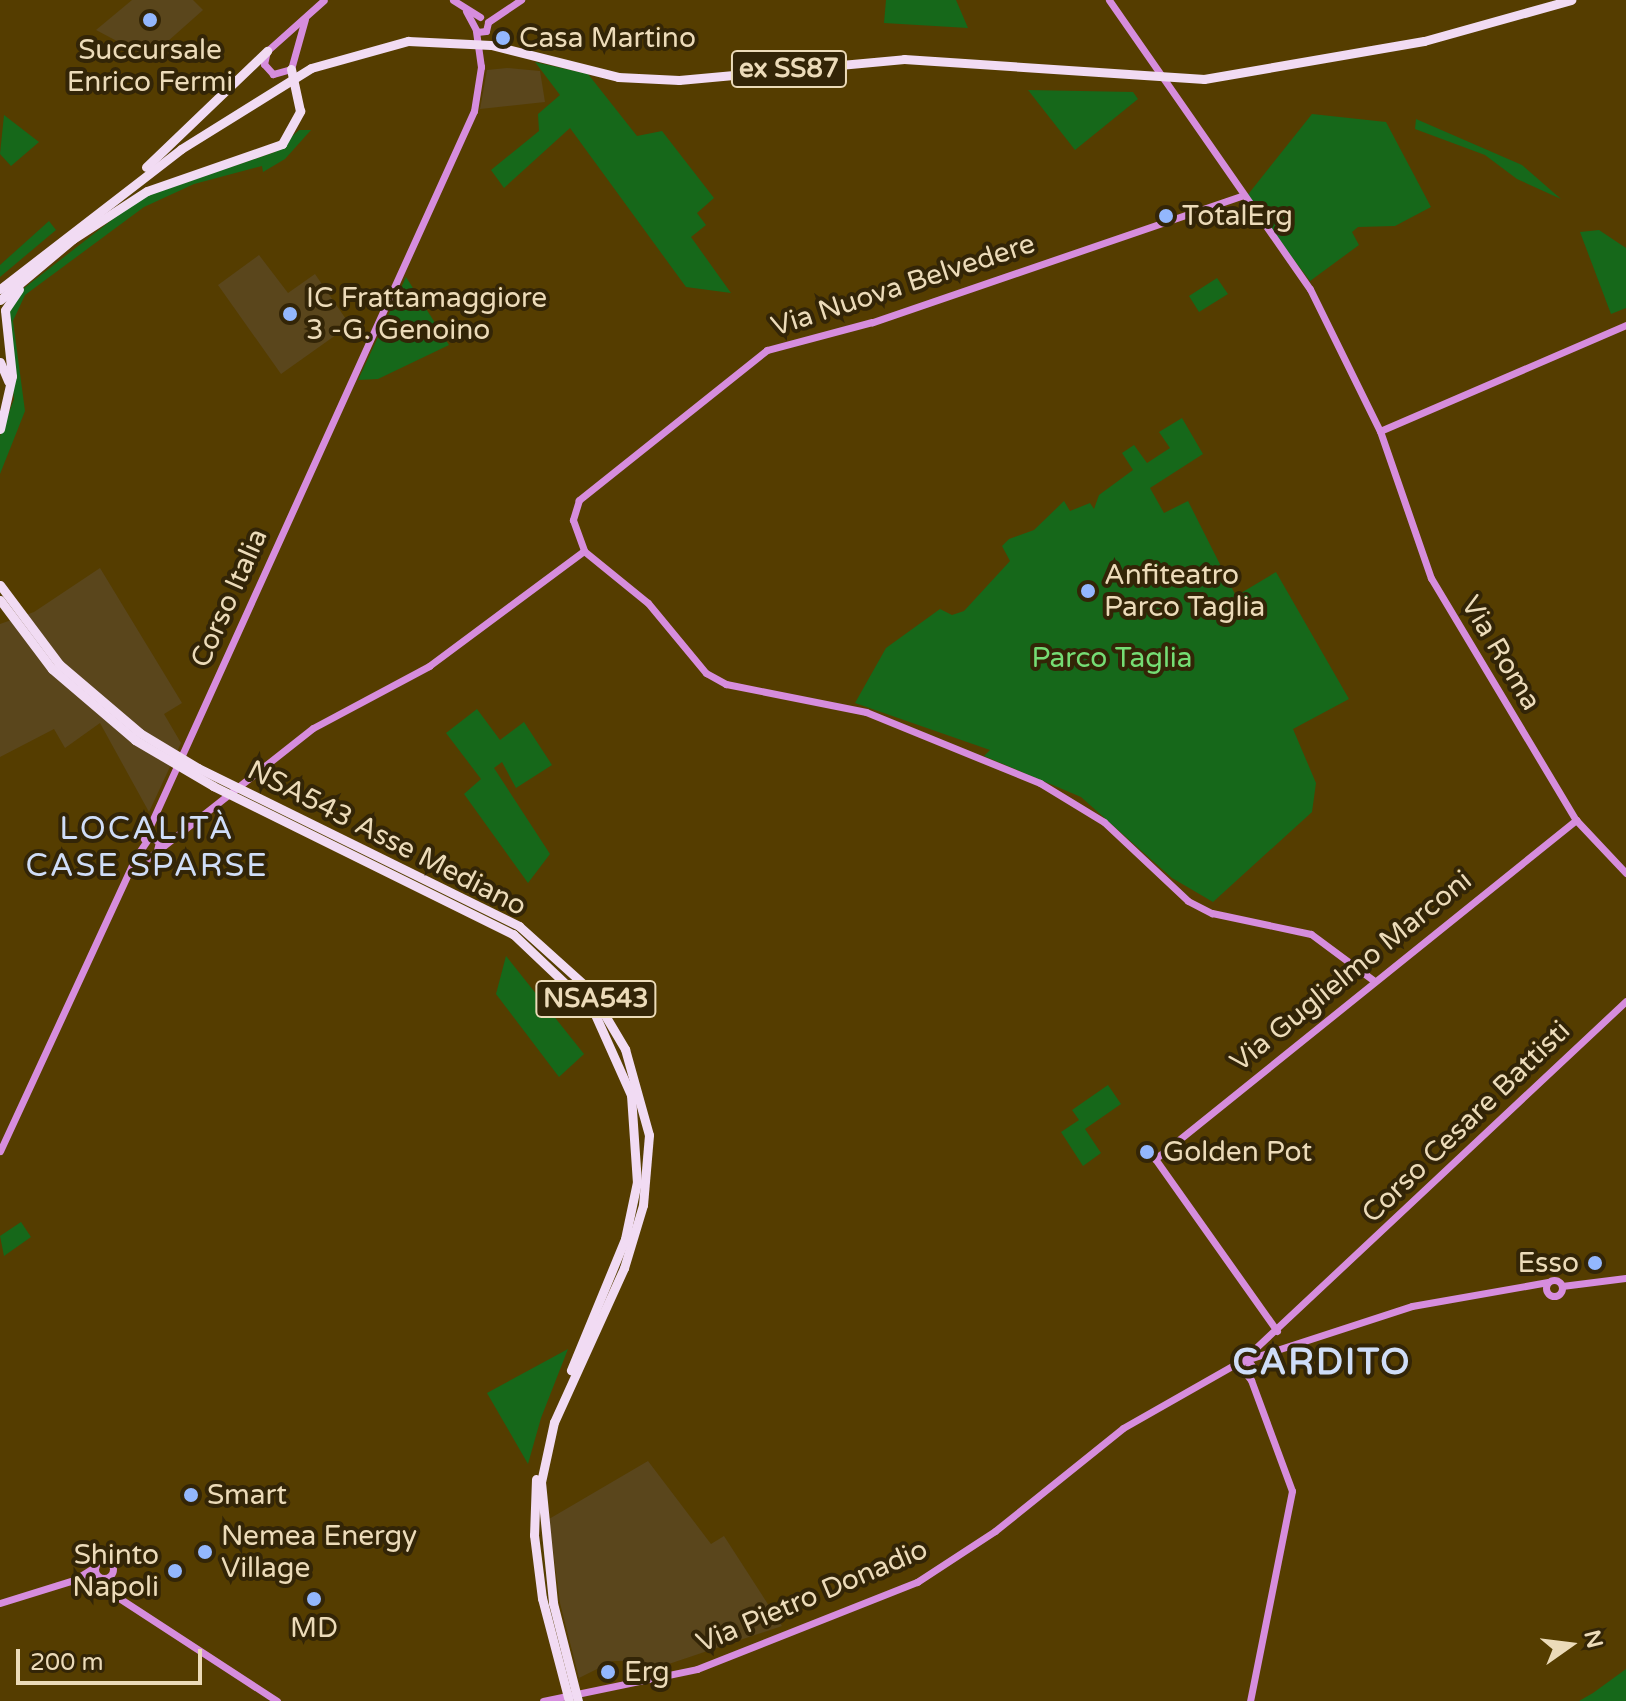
<!DOCTYPE html>
<html>
<head>
<meta charset="utf-8">
<style>
	body { margin:0 }
	#map { position:relative; width:1626px; height:1701px; overflow:hidden; background:#553d00; font-family:"Varela Round",sans-serif }
	div>[style] { position:absolute }
	[style*='--x'] { left:calc(var(--x)*1px); top:calc(var(--y)*1px); width:calc(var(--w)*1px); rotate:calc(var(--a)*1deg) }
	.built>* { inset:0; background:#5a461c }
	.green>* { inset:0; background:#16681a }
	.secondary>* { height:7px; margin:-3.5px; padding:0 3.5px; transform-origin:3.5px; border-radius:3.5px; background:#d68ddd }
	.secondary>.ring { margin:-3.5px; padding:0; box-sizing:content-box; background:none; border:7px solid #d68ddd; border-radius:50% }
	.highway>* { height:9px; margin:-4.5px; padding:0 4.5px; transform-origin:4.5px; border-radius:4.5px; background:#f1dbf3 }
	.highway-bridge>* { height:9px; margin:-4.5px; padding:0 4.5px; transform-origin:4.5px; border-radius:4.5px; background:#f1dbf3 }
	.dots>* { width:22px; height:22px; translate:-50% -50%; box-sizing:border-box; border:4px solid #332507; border-radius:50% }
	span { translate:-50% -50%; white-space:nowrap; text-align:center; line-height:1.15; -webkit-text-stroke:8px #332507; paint-order:stroke }
	.shield-label span { padding:2px 6px; background:#332507; border:2px solid; border-radius:6px; -webkit-text-stroke-width:0 }
	.shield-label { font-size:26px; color:#ecdbb9; font-weight:700 }
	.poi-label { font-size:28px; color:#ecdbb9 }
	.left { translate:0 -50%; text-align:left }
	.right { translate:-100% -50%; text-align:right }
	.street-label { font-size:28px; color:#ecdbb9 }
	.park-label { font-size:28px; color:#75dd74 }
	.quarter-label { font-size:32px; color:#cfddf8; letter-spacing:2px }
	.district-label { font-size:36px; color:#cfddf8; font-weight:700; letter-spacing:2px }
	.north { position:absolute; left:1530px; top:1605px; width:80px; height:80px; -webkit-text-stroke:6px #332507; paint-order:stroke; rotate:76deg; font-size:22px; font-weight:700; line-height:32px; text-align:center; color:#ecdbb9 }
	.north::after { content:''; display:block; margin:auto; width:28px; height:36px; background:#ecdbb9; clip-path:polygon(50% 0,100% 100%,50% 72%,0 100%) }
	.scale { position:absolute; left:16px; top:1649px; width:186px; height:36px; box-sizing:border-box; border:4px solid #ecdbb9; border-top:0; padding-left:10px; font-size:24px; line-height:28px; white-space:nowrap; color:#ecdbb9; -webkit-text-stroke:6px #332507; paint-order:stroke }
</style>
</head>
<body>
<div id="map">
	<div class="built">
		<i style="clip-path:polygon(132px 0,193px 0,203px 10px,149px 58px,96px 30px)"></i>
		<i style="clip-path:polygon(507px 68px,540px 71px,545px 102px,480px 109px,487px 70px)"></i>
		<i style="clip-path:polygon(259px 255px,288px 293px,315px 274px,350px 325px,281px 374px,218px 285px)"></i>
		<i style="clip-path:polygon(100px 568px,182px 703px,164px 714px,181px 743px,149px 812px,100px 723px,65px 748px,54px 729px,0 757px,0 624px,34px 612px)"></i>
		<i style="clip-path:polygon(648px 1461px,711px 1544px,724px 1536px,782px 1626px,636px 1675px,632px 1661px,613px 1661px,579px 1678px,560px 1603px,549px 1519px)"></i>
	</div>
	<div class="green">
		<i style="clip-path:polygon(886px 0,956px 0,968px 28px,884px 23px)"></i>
		<i style="clip-path:polygon(535px 62px,588px 74px,637px 136px,662px 131px,714px 198px,697px 213px,706px 225px,691px 237px,731px 293px,686px 287px,570px 128px,504px 188px,491px 170px,539px 131px,538px 114px,560px 95px)"></i>
		<i style="clip-path:polygon(1028px 90px,1133px 92px,1138px 99px,1075px 150px)"></i>
		<i style="clip-path:polygon(1312px 114px,1386px 122px,1431px 207px,1395px 226px,1358px 227px,1352px 232px,1359px 245px,1310px 281px,1246px 197px)"></i>
		<i style="clip-path:polygon(4px 115px,39px 142px,11px 166px,0 154px)"></i>
		<i style="clip-path:polygon(1416px 119px,1522px 165px,1561px 199px,1517px 179px,1485px 155px,1415px 129px)"></i>
		<i style="clip-path:polygon(299px 130px,311px 130px,285px 159px,263px 172px,262px 166px,194px 184px,144px 207px,25px 295px,13px 321px,25px 411px,0 474px,0 436px,14px 399px,6px 319px,19px 292px,140px 198px,275px 152px)"></i>
		<i style="clip-path:polygon(49px 221px,56px 230px,0 277px,0 265px)"></i>
		<i style="clip-path:polygon(1599px 230px,1626px 248px,1626px 308px,1611px 314px,1580px 232px)"></i>
		<i style="clip-path:polygon(406px 277px,449px 345px,378px 379px,358px 380px)"></i>
		<i style="clip-path:polygon(1217px 278px,1228px 294px,1199px 312px,1189px 296px)"></i>
		<i style="clip-path:polygon(1182px 418px,1203px 454px,1150px 488px,1164px 513px,1188px 501px,1236px 596px,1276px 572px,1349px 699px,1293px 729px,1316px 783px,1312px 812px,1213px 902px,1172px 878px,1081px 797px,984px 756px,990px 750px,855px 703px,886px 648px,940px 609px,952px 615px,964px 611px,1010px 561px,1002px 546px,1009px 539px,1034px 530px,1064px 501px,1070px 511px,1090px 503px,1094px 509px,1099px 495px,1133px 470px,1122px 453px,1134px 445px,1147px 463px,1170px 448px,1159px 432px)"></i>
		<i style="clip-path:polygon(477px 709px,500px 740px,524px 722px,552px 765px,516px 788px,502px 762px,494px 768px,550px 854px,528px 883px,464px 794px,481px 779px,446px 733px)"></i>
		<i style="clip-path:polygon(506px 956px,584px 1054px,559px 1077px,496px 994px)"></i>
		<i style="clip-path:polygon(1108px 1085px,1121px 1104px,1085px 1129px,1101px 1153px,1083px 1166px,1061px 1132px,1079px 1120px,1072px 1110px)"></i>
		<i style="clip-path:polygon(21px 1222px,31px 1237px,4px 1256px,0 1236px)"></i>
		<i style="clip-path:polygon(568px 1349px,541px 1418px,528px 1464px,487px 1393px)"></i>
		<i style="clip-path:polygon(1626px 1669px,1626px 1701px,1579px 1701px,1593px 1693px)"></i>
	</div>
	<div class="secondary">
		<i style="--x:453;--y:0;--w:32;--a:32"></i>
		<i style="--x:1109;--y:0;--w:352;--a:55.2"></i>
		<i style="--x:1310;--y:289;--w:158;--a:63.8"></i>
		<i style="--x:1380;--y:431;--w:156;--a:70.9"></i>
		<i style="--x:1431;--y:578;--w:282;--a:59.1"></i>
		<i style="--x:1576;--y:820;--w:73;--a:46.7"></i>
		<i style="--x:466;--y:11;--w:24;--a:62"></i>
		<i style="--x:477;--y:32;--w:9;--a:-6"></i>
		<i style="--x:486;--y:31;--w:9;--a:-77"></i>
		<i style="--x:305;--y:19;--w:52;--a:105.6"></i>
		<i style="--x:291;--y:69;--w:19;--a:164"></i>
		<i style="--x:273;--y:74;--w:13;--a:-132"></i>
		<i style="--x:264;--y:64;--w:13;--a:-77"></i>
		<i style="--x:267;--y:51;--w:76;--a:-41.8"></i>
		<i style="--x:488;--y:22;--w:40;--a:-34"></i>
		<i style="--x:1241;--y:196;--w:390;--a:161.1"></i>
		<i style="--x:872;--y:322;--w:109;--a:165.1"></i>
		<i style="--x:767;--y:350;--w:241;--a:141.4"></i>
		<i style="--x:579;--y:500;--w:21;--a:107"></i>
		<i style="--x:573;--y:520;--w:33;--a:70"></i>
		<i style="--x:584;--y:551;--w:82;--a:39.1"></i>
		<i style="--x:648;--y:603;--w:91;--a:50.4"></i>
		<i style="--x:706;--y:673;--w:23;--a:29"></i>
		<i style="--x:726;--y:684;--w:143;--a:11.3"></i>
		<i style="--x:866;--y:712;--w:188;--a:22.2"></i>
		<i style="--x:1040;--y:783;--w:75;--a:31.4"></i>
		<i style="--x:1104;--y:822;--w:115;--a:43.2"></i>
		<i style="--x:1188;--y:901;--w:27;--a:27"></i>
		<i style="--x:1212;--y:913;--w:101;--a:12"></i>
		<i style="--x:1311;--y:934;--w:77;--a:36.6"></i>
		<i style="--x:1380;--y:431;--w:268;--a:-23.3"></i>
		<i style="--x:144;--y:839;--w:799;--a:-65.62"></i>
		<i style="--x:474;--y:111;--w:45;--a:-81"></i>
		<i style="--x:481;--y:67;--w:37;--a:-98"></i>
		<i style="--x:157;--y:850;--w:8;--a:-76"></i>
		<i style="--x:159;--y:842;--w:11;--a:-146"></i>
		<i style="--x:150;--y:836;--w:22;--a:124"></i>
		<i style="--x:138;--y:854;--w:10;--a:29"></i>
		<i style="--x:147;--y:859;--w:211;--a:-38.3"></i>
		<i style="--x:313;--y:728;--w:132;--a:-28.1"></i>
		<i style="--x:429;--y:666;--w:193;--a:-36.6"></i>
		<i style="--x:0;--y:1151;--w:329;--a:-65.2"></i>
		<i class="ring" style="left:1546px;top:1280px;width:9px;height:9px"></i>
		<i style="--x:1562;--y:1286;--w:64;--a:-7.1"></i>
		<i style="--x:1277;--y:1331;--w:211;--a:-125.3"></i>
		<i style="--x:1155;--y:1159;--w:541;--a:-38.84"></i>
		<i style="--x:1245;--y:1358;--w:522;--a:-43.14"></i>
		<i style="--x:1249;--y:1359;--w:171;--a:-18"></i>
		<i style="--x:1412;--y:1306;--w:138;--a:-10"></i>
		<i style="--x:1244;--y:1370;--w:9;--a:-36"></i>
		<i style="--x:1251;--y:1365;--w:9;--a:-131"></i>
		<i style="--x:1245;--y:1358;--w:9;--a:122"></i>
		<i style="--x:1240;--y:1366;--w:18;--a:52"></i>
		<i style="--x:1251;--y:1380;--w:118;--a:69.7"></i>
		<i style="--x:1292;--y:1491;--w:214;--a:101.3"></i>
		<i class="ring" style="left:95px;top:1560px;width:11px;height:11px"></i>
		<i style="--x:74;--y:1580;--w:25;--a:-32"></i>
		<i style="--x:0;--y:1603;--w:77;--a:-17.3"></i>
		<i style="--x:74;--y:1580;--w:22;--a:8"></i>
		<i style="--x:96;--y:1583;--w:216;--a:33.1"></i>
		<i style="--x:543;--y:1701;--w:157;--a:-11.7"></i>
		<i style="--x:697;--y:1669;--w:237;--a:-21.6"></i>
		<i style="--x:917;--y:1582;--w:93;--a:-33.2"></i>
		<i style="--x:995;--y:1531;--w:164;--a:-38.8"></i>
		<i style="--x:1123;--y:1428;--w:133;--a:-29.6"></i>
	</div>
	<div class="highway">
		<i style="--x:1424;--y:41;--w:153;--a:-15.6"></i>
		<i style="--x:146;--y:167;--w:168;--a:-43.8"></i>
		<i style="--x:0;--y:289;--w:229;--a:-37.7"></i>
		<i style="--x:0;--y:300;--w:95;--a:-39.9"></i>
		<i style="--x:73;--y:239;--w:88;--a:-33"></i>
		<i style="--x:147;--y:191;--w:143;--a:-19.2"></i>
		<i style="--x:282;--y:144;--w:38;--a:-61"></i>
		<i style="--x:300;--y:111;--w:43;--a:-102.1"></i>
		<i style="--x:0;--y:362;--w:21;--a:67"></i>
		<i style="--x:0;--y:429;--w:54;--a:-77.2"></i>
		<i style="--x:12;--y:376;--w:66;--a:-96.1"></i>
		<i style="--x:5;--y:310;--w:25;--a:-56"></i>
	</div>
	<div class="highway-bridge">
		<i style="--x:181;--y:149;--w:153;--a:-31.9"></i>
		<i style="--x:311;--y:68;--w:101;--a:-15.6"></i>
		<i style="--x:408;--y:41;--w:83;--a:2.8"></i>
		<i style="--x:491;--y:45;--w:131;--a:14.1"></i>
		<i style="--x:618;--y:77;--w:61;--a:2.8"></i>
		<i style="--x:679;--y:80;--w:226;--a:-5.3"></i>
		<i style="--x:904;--y:59;--w:301;--a:3.8"></i>
		<i style="--x:1204;--y:79;--w:223;--a:-9.8"></i>
		<i style="--x:0;--y:585;--w:99;--a:53.2"></i>
		<i style="--x:59;--y:664;--w:106;--a:40.4"></i>
		<i style="--x:140;--y:733;--w:68;--a:31.1"></i>
		<i style="--x:198;--y:768;--w:358;--a:26.2"></i>
		<i style="--x:519;--y:926;--w:96;--a:42"></i>
		<i style="--x:590;--y:990;--w:69;--a:59.3"></i>
		<i style="--x:625;--y:1049;--w:89;--a:74.4"></i>
		<i style="--x:649;--y:1135;--w:70;--a:94.9"></i>
		<i style="--x:643;--y:1205;--w:66;--a:106.8"></i>
		<i style="--x:624;--y:1268;--w:169;--a:114.4"></i>
		<i style="--x:554;--y:1422;--w:61;--a:102.2"></i>
		<i style="--x:541;--y:1482;--w:122;--a:84.3"></i>
		<i style="--x:553;--y:1603;--w:101;--a:75.7"></i>
		<i style="--x:0;--y:600;--w:86;--a:53"></i>
		<i style="--x:52;--y:669;--w:109;--a:40.5"></i>
		<i style="--x:135;--y:740;--w:91;--a:30.5"></i>
		<i style="--x:213;--y:786;--w:335;--a:26.3"></i>
		<i style="--x:513;--y:934;--w:110;--a:43.5"></i>
		<i style="--x:593;--y:1010;--w:93;--a:65.9"></i>
		<i style="--x:631;--y:1095;--w:87;--a:86.1"></i>
		<i style="--x:637;--y:1182;--w:58;--a:101.9"></i>
		<i style="--x:625;--y:1239;--w:142;--a:112.4"></i>
		<i style="--x:536;--y:1479;--w:56;--a:92"></i>
		<i style="--x:534;--y:1535;--w:64;--a:82.8"></i>
		<i style="--x:542;--y:1598;--w:106;--a:75.3"></i>
	</div>
	<div class="dots">
		<i style="left:150px;top:20px;background:#93b7fd"></i>
		<i style="left:503px;top:38px;background:#93b7fd"></i>
		<i style="left:1166px;top:216px;background:#93b7fd"></i>
		<i style="left:290px;top:314px;background:#93b7fd"></i>
		<i style="left:1088px;top:591px;background:#93b7fd"></i>
		<i style="left:1147px;top:1152px;background:#93b7fd"></i>
		<i style="left:1595px;top:1263px;background:#93b7fd"></i>
		<i style="left:191px;top:1495px;background:#93b7fd"></i>
		<i style="left:205px;top:1552px;background:#93b7fd"></i>
		<i style="left:175px;top:1571px;background:#93b7fd"></i>
		<i style="left:314px;top:1599px;background:#93b7fd"></i>
		<i style="left:608px;top:1672px;background:#93b7fd"></i>
	</div>
	<div class="shield-label">
		<span style="left:789px;top:69px">ex SS87</span>
		<span style="left:596px;top:999px">NSA543</span>
	</div>
	<div class="poi-label">
		<span class="left" style="left:519px;top:38px">Casa Martino</span>
		<span style="left:150px;top:66px">Succursale<br>Enrico Fermi</span>
		<span class="left" style="left:1182px;top:216px">TotalErg</span>
		<span class="left" style="left:306px;top:314px">IC Frattamaggiore<br>3 -G. Genoino</span>
		<span class="left" style="left:1104px;top:591px">Anfiteatro<br>Parco Taglia</span>
		<span class="left" style="left:1163px;top:1152px">Golden Pot</span>
		<span class="right" style="left:1579px;top:1263px">Esso</span>
		<span class="left" style="left:207px;top:1495px">Smart</span>
		<span class="left" style="left:221px;top:1552px">Nemea Energy<br>Village</span>
		<span class="right" style="left:159px;top:1571px">Shinto<br>Napoli</span>
		<span style="left:314px;top:1628px">MD</span>
		<span class="left" style="left:624px;top:1672px">Erg</span>
	</div>
	<div class="street-label">
		<span style="left:903px;top:285px;rotate:-18deg">Via Nuova Belvedere</span>
		<span style="left:229px;top:598px;rotate:-66deg">Corso Italia</span>
		<span style="left:1501px;top:653px;rotate:59deg">Via Roma</span>
		<span style="left:387px;top:838px;rotate:27deg">NSA543 Asse Mediano</span>
		<span style="left:1351px;top:971px;rotate:-39deg">Via Guglielmo Marconi</span>
		<span style="left:1466px;top:1122px;rotate:-44deg">Corso Cesare Battisti</span>
		<span style="left:812px;top:1596px;rotate:-23deg">Via Pietro Donadio</span>
	</div>
	<div class="park-label">
		<span style="left:1112px;top:658px">Parco Taglia</span>
	</div>
	<div class="quarter-label">
		<span style="left:147px;top:848px">LOCALITÀ<br>CASE SPARSE</span>
	</div>
	<div class="district-label">
		<span style="left:1322px;top:1363px">CARDITO</span>
	</div>
	<div class="north">N</div>
	<div class="scale">200 m</div>
</div>
</body>
</html>
